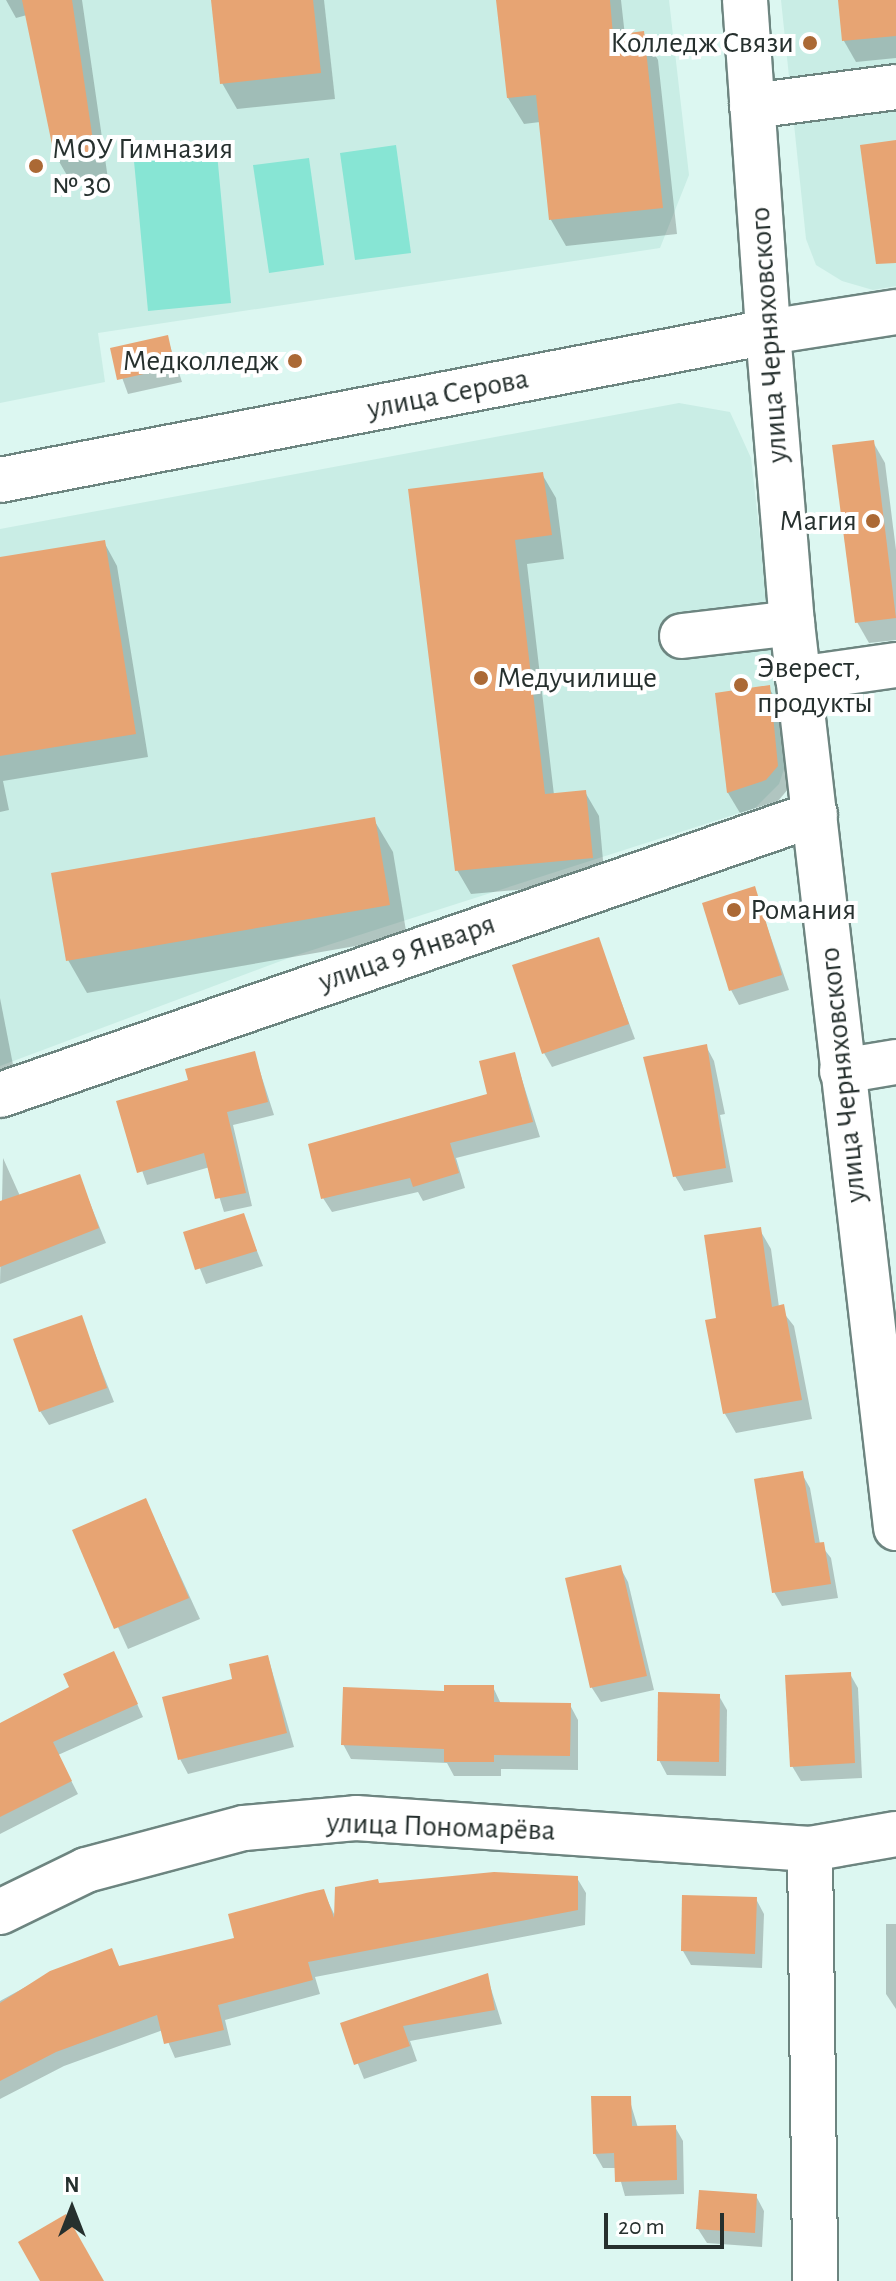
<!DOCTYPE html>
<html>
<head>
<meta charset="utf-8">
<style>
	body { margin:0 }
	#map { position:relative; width:896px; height:2281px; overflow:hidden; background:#dcf7f1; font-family:"Alegreya Sans",sans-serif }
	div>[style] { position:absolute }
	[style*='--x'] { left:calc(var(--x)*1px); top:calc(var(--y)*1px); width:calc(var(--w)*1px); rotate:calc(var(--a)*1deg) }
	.built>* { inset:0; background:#c9ede5 }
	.green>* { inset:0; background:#87e5d4 }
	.shadow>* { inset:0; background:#0003 }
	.building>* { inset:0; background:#e7a473 }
	.roads { filter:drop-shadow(2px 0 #6d8580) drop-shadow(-2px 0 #6d8580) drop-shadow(0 2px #6d8580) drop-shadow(0 -2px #6d8580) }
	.minor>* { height:44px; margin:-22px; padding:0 22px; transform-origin:22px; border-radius:22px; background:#fff }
	.major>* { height:44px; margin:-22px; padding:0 22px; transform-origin:22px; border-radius:22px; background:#fff }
	.dots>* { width:22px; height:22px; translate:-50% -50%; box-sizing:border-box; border:4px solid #fff; border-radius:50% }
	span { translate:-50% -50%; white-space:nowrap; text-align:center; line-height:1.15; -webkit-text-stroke:8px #fff; paint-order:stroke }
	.poi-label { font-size:30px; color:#26302e }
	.right { translate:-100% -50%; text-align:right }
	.left { translate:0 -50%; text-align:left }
	.street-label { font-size:30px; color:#26302e }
	.north { position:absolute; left:32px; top:2169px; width:80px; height:80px; -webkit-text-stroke:6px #fff; paint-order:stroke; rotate:0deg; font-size:22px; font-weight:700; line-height:32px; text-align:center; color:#26302e }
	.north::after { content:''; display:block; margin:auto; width:28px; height:36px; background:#26302e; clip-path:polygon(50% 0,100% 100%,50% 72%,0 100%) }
	.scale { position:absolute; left:604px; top:2213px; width:120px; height:36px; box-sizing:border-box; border:4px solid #26302e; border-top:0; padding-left:10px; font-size:24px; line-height:28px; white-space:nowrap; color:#26302e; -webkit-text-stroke:6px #fff; paint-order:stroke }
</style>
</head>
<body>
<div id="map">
	<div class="built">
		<i style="clip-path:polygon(0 0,669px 0,689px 175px,660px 248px,98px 333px,105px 382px,0 403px)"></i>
		<i style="clip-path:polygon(781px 0,896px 0,896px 286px,873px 290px,842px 281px,816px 265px,806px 239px)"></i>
		<i style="clip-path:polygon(679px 403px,730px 412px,751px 458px,786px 763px,779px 784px,755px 808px,297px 955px,0 1066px,0 529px)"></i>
	</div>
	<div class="green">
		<i style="clip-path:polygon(396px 145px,411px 253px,355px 260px,340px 153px)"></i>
		<i style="clip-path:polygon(217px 153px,231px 303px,148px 311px,134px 161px)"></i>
		<i style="clip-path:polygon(309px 158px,324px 265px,269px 273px,253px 165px)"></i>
	</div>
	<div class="shadow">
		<i style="clip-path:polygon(6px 0,82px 0,108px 179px,72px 184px,57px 158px,27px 15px,16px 18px)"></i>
		<i style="clip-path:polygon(213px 0,324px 0,335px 99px,237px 109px,222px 83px)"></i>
		<i style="clip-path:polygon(498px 0,621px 0,625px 36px,643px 34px,658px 60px,677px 234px,566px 246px,551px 220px,540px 122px,524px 124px,508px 98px)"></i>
		<i style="clip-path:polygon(840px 0,896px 0,896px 58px,856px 62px,844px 41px)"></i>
		<i style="clip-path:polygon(167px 337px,182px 382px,128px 394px,112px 350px)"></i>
		<i style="clip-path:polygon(873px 442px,885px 463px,896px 550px,896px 640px,869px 643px,857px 622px)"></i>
		<i style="clip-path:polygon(542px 474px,556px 498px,564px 559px,527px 564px,554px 795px,585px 792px,599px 816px,605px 882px,471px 894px,457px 870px,410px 491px)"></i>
		<i style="clip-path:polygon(104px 542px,117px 566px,148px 757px,3px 781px,9px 810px,0 812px,0 559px)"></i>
		<i style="clip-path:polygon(769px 688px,781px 708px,789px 788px,778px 801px,740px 813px,728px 793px,717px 695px)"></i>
		<i style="clip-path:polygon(374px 820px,393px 852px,407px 937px,87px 993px,68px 960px)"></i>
		<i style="clip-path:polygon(754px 889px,789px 990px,739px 1005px,731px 990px)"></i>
		<i style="clip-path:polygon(598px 939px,635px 1039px,552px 1067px,544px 1053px)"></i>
		<i style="clip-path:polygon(0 998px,16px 1080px,0 1083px)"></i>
		<i style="clip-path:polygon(706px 1046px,714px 1061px,725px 1114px,720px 1115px,733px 1182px,684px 1191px,675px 1176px)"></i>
		<i style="clip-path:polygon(254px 1053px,274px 1115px,233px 1125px,252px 1206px,224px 1212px,210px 1167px,147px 1185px,119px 1103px,190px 1082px)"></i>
		<i style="clip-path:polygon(514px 1054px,540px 1137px,456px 1158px,465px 1188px,423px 1201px,418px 1192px,332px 1212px,323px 1198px,489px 1096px)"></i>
		<i style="clip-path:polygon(3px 1158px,20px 1196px,79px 1176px,106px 1243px,0 1284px)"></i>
		<i style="clip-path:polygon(243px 1216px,263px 1266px,206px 1284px,186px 1233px)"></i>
		<i style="clip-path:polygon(760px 1230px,771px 1249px,779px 1307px,794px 1326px,812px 1419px,736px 1433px,725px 1414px,708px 1321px,719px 1319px)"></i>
		<i style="clip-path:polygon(81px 1318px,114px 1402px,49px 1425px,40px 1411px)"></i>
		<i style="clip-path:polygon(802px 1474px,810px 1488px,820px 1544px,831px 1558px,838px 1598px,782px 1606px,774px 1592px)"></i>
		<i style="clip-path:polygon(146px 1501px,200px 1619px,128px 1649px,74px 1531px)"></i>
		<i style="clip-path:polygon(620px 1567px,628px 1582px,654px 1690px,601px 1702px,592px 1688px,567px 1580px)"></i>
		<i style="clip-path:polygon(268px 1657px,294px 1747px,188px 1774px,180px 1759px,234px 1680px)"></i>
		<i style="clip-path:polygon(120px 1666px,143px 1717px,58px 1755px,78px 1794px,0 1834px,0 1744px,72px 1688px)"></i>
		<i style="clip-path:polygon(850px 1674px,858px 1688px,862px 1778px,801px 1781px,792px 1766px)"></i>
		<i style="clip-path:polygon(493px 1687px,501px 1704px,570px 1705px,578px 1720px,578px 1770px,501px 1769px,501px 1776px,454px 1776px,447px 1763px,351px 1759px,343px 1744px,446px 1693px)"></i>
		<i style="clip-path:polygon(719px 1696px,727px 1710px,726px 1776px,667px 1775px,659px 1760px)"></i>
		<i style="clip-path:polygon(577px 1878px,586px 1893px,585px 1925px,315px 1977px,320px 1994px,225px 2020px,231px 2045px,175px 2058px,163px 2030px,64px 2066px,0 2099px,0 2001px,51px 1973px,111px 1951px,120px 1968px,237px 1940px,323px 1891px,335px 1916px,380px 1885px)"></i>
		<i style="clip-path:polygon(756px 1899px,764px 1914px,762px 1968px,691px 1965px,683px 1951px)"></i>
		<i style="clip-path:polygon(886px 1924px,896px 1924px,896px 2009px,886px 1994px)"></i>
		<i style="clip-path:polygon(487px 1976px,502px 2024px,410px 2041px,417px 2061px,364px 2079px,342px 2024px)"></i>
		<i style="clip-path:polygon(629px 2098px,638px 2128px,675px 2127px,683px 2141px,684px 2194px,625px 2196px,617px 2168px,603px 2168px,595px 2154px)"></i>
		<i style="clip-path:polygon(756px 2196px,764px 2211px,762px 2247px,707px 2243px,698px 2229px)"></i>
	</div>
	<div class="building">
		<i style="clip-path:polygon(22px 0,72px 0,95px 154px,55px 159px)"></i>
		<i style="clip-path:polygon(211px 0,313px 0,321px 73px,220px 84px)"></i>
		<i style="clip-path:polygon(496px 0,610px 0,613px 35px,644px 31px,663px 208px,549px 220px,536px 95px,507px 98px)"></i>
		<i style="clip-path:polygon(838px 0,896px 0,896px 36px,842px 41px)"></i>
		<i style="clip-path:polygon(896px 140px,896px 263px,876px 264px,860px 145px)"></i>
		<i style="clip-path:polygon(168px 335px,175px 367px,117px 380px,110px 348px)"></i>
		<i style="clip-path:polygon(874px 440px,896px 618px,855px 623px,832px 445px)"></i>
		<i style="clip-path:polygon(543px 472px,552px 535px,515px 540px,545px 794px,586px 790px,593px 858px,455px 871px,408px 489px)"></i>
		<i style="clip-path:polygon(105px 540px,136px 734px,0 756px,0 557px)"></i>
		<i style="clip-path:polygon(770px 685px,778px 766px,766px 780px,727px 793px,715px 693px)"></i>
		<i style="clip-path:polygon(375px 817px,390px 905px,66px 961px,51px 873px)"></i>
		<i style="clip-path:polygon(755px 886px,782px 975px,729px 991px,702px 903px)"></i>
		<i style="clip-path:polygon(599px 937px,629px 1024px,542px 1054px,512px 965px)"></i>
		<i style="clip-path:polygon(707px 1044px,726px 1168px,673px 1177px,643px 1057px)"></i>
		<i style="clip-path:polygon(255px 1051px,268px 1102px,227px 1112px,246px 1193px,215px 1199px,204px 1153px,137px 1173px,116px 1101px,188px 1080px,185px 1069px)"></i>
		<i style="clip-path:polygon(515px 1052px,533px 1122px,450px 1143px,459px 1173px,413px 1187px,410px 1178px,321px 1199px,308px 1144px,487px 1094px,479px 1061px)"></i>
		<i style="clip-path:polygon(80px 1174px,99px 1228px,0 1267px,0 1201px)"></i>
		<i style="clip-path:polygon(244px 1213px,257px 1251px,195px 1270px,183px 1232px)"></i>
		<i style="clip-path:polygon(761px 1227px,772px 1307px,784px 1304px,802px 1400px,723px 1414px,705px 1320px,716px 1318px,704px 1235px)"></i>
		<i style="clip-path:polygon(82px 1315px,107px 1388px,39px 1412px,13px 1339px)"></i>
		<i style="clip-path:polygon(803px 1471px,815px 1543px,824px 1542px,831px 1584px,772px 1593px,754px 1479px)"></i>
		<i style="clip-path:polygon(146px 1498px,189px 1598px,114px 1629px,72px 1530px)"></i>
		<i style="clip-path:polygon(621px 1565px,647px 1676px,590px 1688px,565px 1578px)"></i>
		<i style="clip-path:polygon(114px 1651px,138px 1704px,53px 1742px,72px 1781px,0 1817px,0 1723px,69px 1687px,63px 1674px)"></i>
		<i style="clip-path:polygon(268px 1655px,287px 1733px,178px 1760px,162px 1697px,232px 1679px,229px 1664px)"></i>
		<i style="clip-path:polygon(851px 1672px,855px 1763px,790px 1767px,785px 1675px)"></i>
		<i style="clip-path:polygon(444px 1685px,494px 1685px,494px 1702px,571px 1703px,570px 1756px,494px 1755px,494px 1762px,444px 1762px,444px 1749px,341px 1745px,343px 1687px,444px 1691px)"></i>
		<i style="clip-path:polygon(658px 1692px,720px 1694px,719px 1762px,657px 1761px)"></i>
		<i style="clip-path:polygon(494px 1872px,578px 1876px,578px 1910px,308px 1962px,313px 1980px,218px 2005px,224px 2030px,164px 2044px,157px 2015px,56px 2052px,0 2081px,0 2003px,50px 1971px,112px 1948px,119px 1966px,234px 1938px,228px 1914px,306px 1893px,324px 1889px,334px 1918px,335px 1887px,378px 1879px,379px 1883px)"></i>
		<i style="clip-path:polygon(682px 1895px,757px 1897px,755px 1954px,681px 1951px)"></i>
		<i style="clip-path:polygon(488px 1973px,495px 2010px,403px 2026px,410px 2046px,354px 2065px,340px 2023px)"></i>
		<i style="clip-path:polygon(591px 2096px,631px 2096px,632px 2126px,676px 2125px,677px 2180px,615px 2182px,614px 2153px,593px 2154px)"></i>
		<i style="clip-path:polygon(699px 2190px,757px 2194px,755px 2233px,696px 2229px)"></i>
		<i style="clip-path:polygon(66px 2214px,104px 2281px,40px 2281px,18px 2242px)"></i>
	</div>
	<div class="roads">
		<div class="minor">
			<i style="--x:752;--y:106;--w:145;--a:-7.5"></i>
			<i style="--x:768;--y:332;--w:292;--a:85.3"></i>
			<i style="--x:792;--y:623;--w:911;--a:83.44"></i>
			<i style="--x:682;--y:636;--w:111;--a:-6.7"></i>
			<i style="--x:798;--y:679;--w:99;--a:-8.1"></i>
			<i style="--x:842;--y:1071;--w:55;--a:-9.5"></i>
			<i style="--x:0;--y:1095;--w:862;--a:-19.02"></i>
			<i style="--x:810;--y:1849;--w:432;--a:89.3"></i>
			<i style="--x:0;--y:1912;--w:96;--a:-26"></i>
			<i style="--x:86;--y:1870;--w:163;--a:-14.9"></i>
			<i style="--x:244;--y:1828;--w:112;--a:-5.1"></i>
			<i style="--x:356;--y:1818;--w:455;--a:3.9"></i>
			<i style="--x:810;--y:1849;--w:87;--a:-9.9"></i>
		</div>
		<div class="major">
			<i style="--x:745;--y:0;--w:333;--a:86"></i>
			<i style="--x:0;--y:480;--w:782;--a:-10.91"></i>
			<i style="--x:768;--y:332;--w:130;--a:-8.9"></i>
		</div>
	</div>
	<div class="dots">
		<i style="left:810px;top:43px;background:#ab6935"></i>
		<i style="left:36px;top:166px;background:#ab6935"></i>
		<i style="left:295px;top:361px;background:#ab6935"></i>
		<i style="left:873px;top:521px;background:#ab6935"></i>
		<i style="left:481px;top:678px;background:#ab6935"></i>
		<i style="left:741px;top:685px;background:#ab6935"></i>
		<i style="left:734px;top:910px;background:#ab6935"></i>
	</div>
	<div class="poi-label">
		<span class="right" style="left:794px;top:43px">Колледж Связи</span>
		<span class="left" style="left:52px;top:166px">МОУ Гимназия<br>№ 30</span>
		<span class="right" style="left:279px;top:361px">Медколледж</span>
		<span class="right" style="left:857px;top:521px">Магия</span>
		<span class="left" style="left:757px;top:685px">Эверест,<br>продукты</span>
		<span class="left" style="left:497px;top:678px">Медучилище</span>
		<span class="left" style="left:750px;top:910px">Романия</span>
	</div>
	<div class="street-label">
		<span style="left:769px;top:335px;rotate:-94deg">улица Черняховского</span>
		<span style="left:448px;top:394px;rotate:-11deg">улица Серова</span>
		<span style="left:407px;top:953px;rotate:-19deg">улица 9 Января</span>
		<span style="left:843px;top:1075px;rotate:-96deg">улица Черняховского</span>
		<span style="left:441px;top:1827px;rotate:2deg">улица Пономарёва</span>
	</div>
	<div class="north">N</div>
	<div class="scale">20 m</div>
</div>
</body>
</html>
